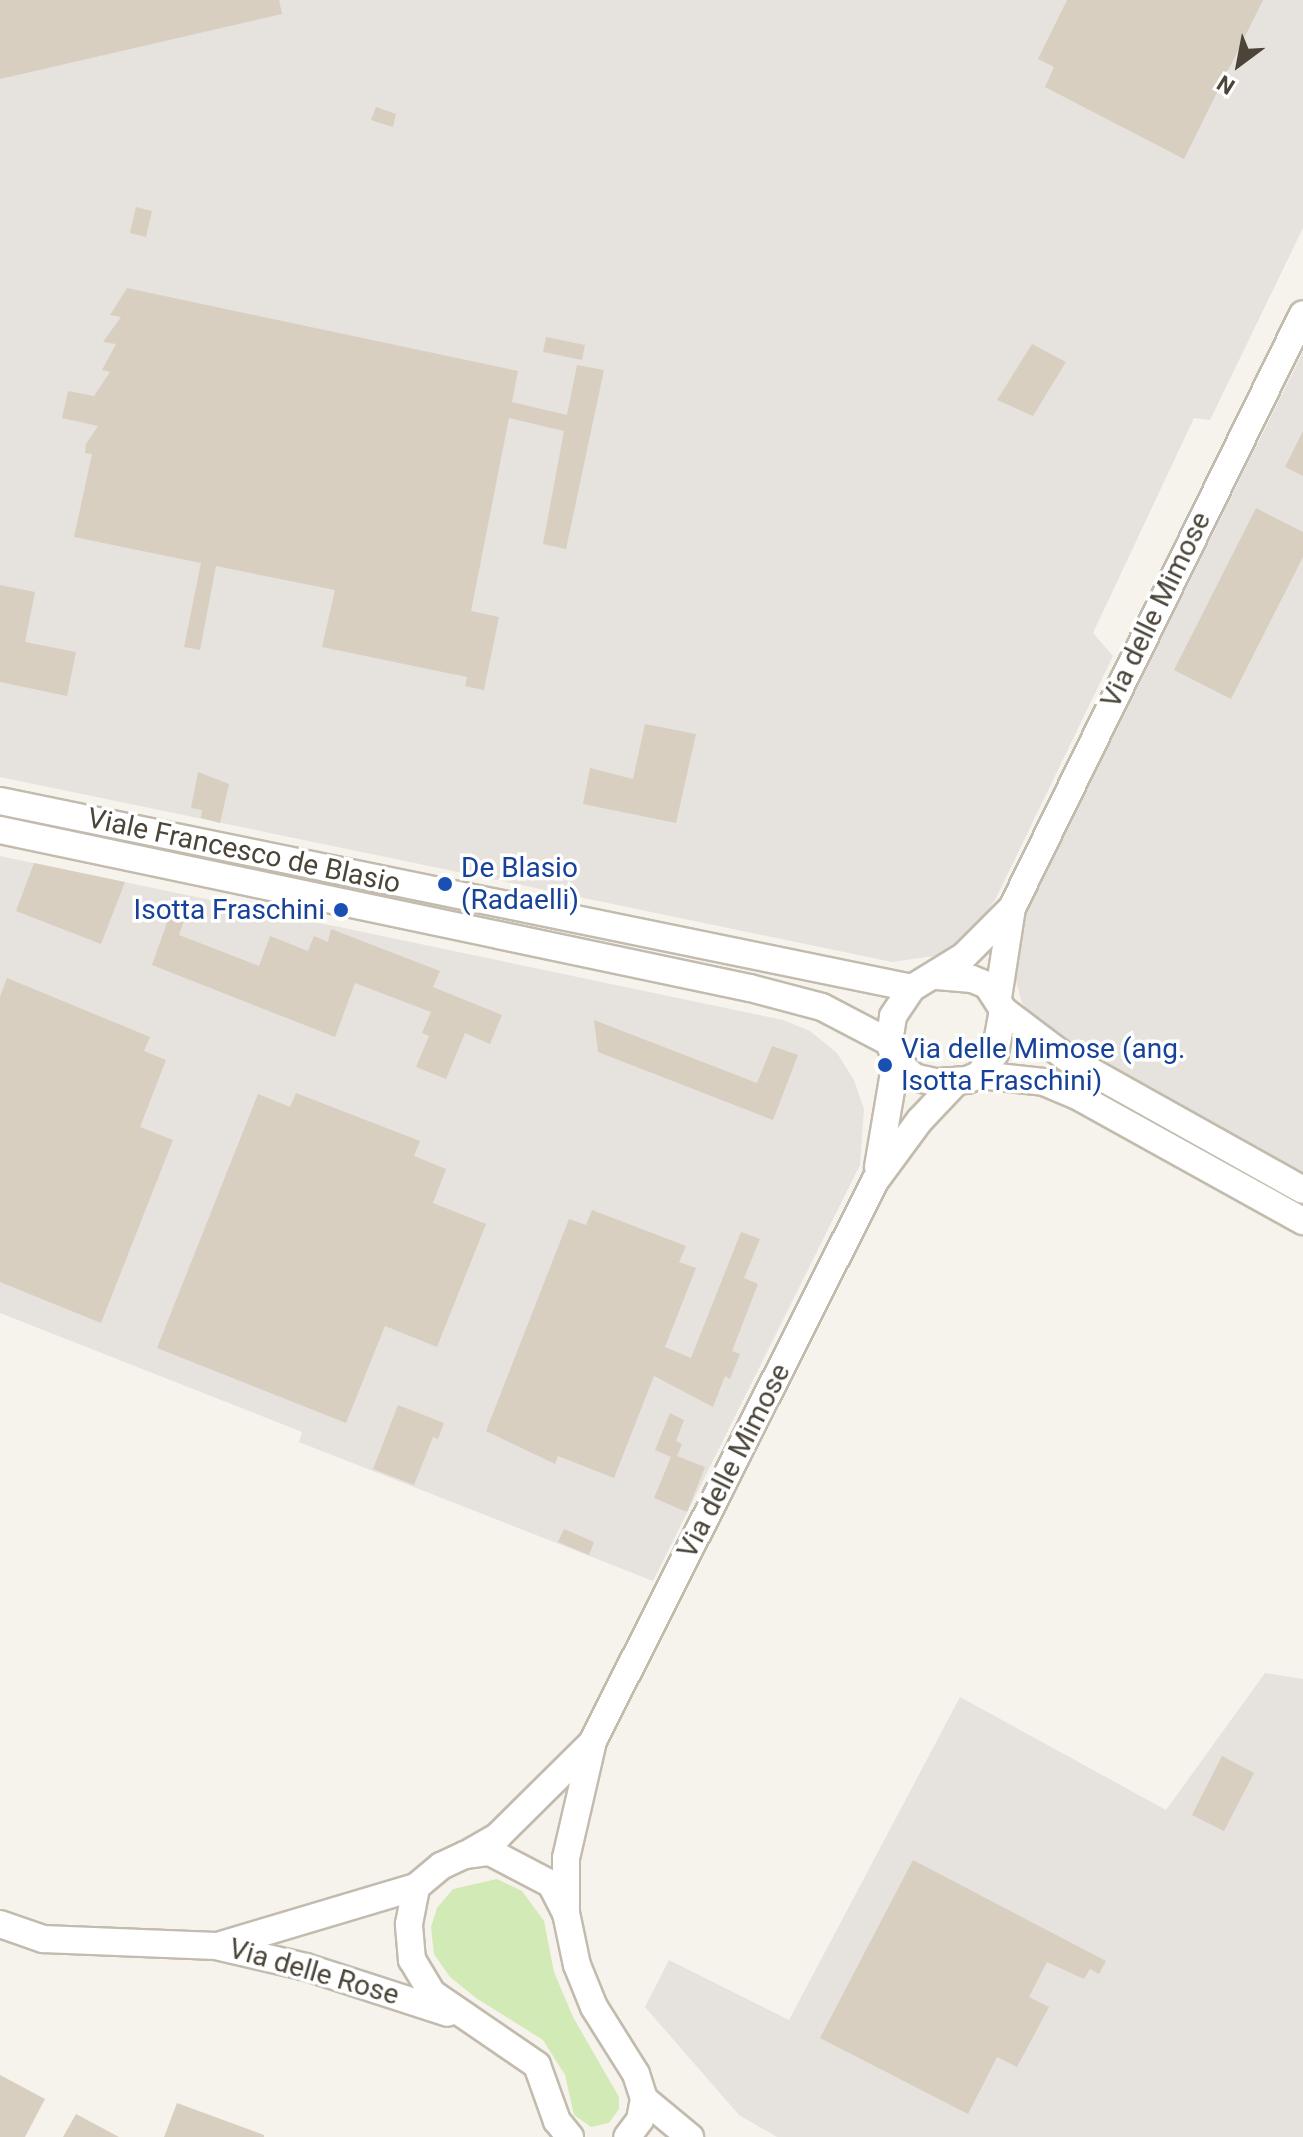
<!DOCTYPE html>
<html>
<head>
<meta charset="utf-8">
<style>
	body { margin:0 }
	#map { position:relative; width:1303px; height:2137px; overflow:hidden; background:#f6f3ec; font-family:Roboto,sans-serif }
	div>[style] { position:absolute }
	[style*='--x'] { left:calc(var(--x)*1px); top:calc(var(--y)*1px); width:calc(var(--w)*1px); rotate:calc(var(--a)*1deg) }
	.industrial>* { inset:0; background:#e6e2dd }
	.green>* { inset:0; background:#d2eab5 }
	.building>* { inset:0; background:#d8cfc1 }
	.roads { filter:drop-shadow(2px 0 #c2bbae) drop-shadow(-2px 0 #c2bbae) drop-shadow(0 2px #c2bbae) drop-shadow(0 -2px #c2bbae) }
	.minor>* { height:26px; margin:-13px; padding:0 13px; transform-origin:13px; border-radius:13px; background:#fff }
	.dots>* { width:22px; height:22px; translate:-50% -50%; box-sizing:border-box; border:4px solid #fff; border-radius:50% }
	span { translate:-50% -50%; white-space:nowrap; text-align:center; line-height:1.15; -webkit-text-stroke:7px #fff; paint-order:stroke }
	.street-label { font-size:28px; color:#4b4439 }
	.transit-label { font-size:28px; color:#164399 }
	.left { translate:0 -50%; text-align:left }
	.right { translate:-100% -50%; text-align:right }
	.north { position:absolute; left:1199px; top:24px; width:80px; height:80px; -webkit-text-stroke:6px #fff; paint-order:stroke; rotate:212deg; font-size:22px; font-weight:700; line-height:32px; text-align:center; color:#4b4439 }
	.north::after { content:''; display:block; margin:auto; width:28px; height:36px; background:#4b4439; clip-path:polygon(50% 0,100% 100%,50% 72%,0 100%) }
</style>
</head>
<body>
<div id="map">
	<div class="industrial">
		<i style="clip-path:polygon(0 0,1303px 0,1303px 228px,1210px 420px,1194px 418px,1093px 633px,1113px 656px,995px 900px,967px 939px,934px 956px,892px 962px,0 777px)"></i>
		<i style="clip-path:polygon(1303px 352px,1303px 1177px,1074px 1050px,1042px 1027px,1022px 1003px,1014px 974px,1023px 917px)"></i>
		<i style="clip-path:polygon(0 856px,783px 1020px,810px 1031px,837px 1053px,854px 1080px,864px 1109px,860px 1165px,653px 1581px,299px 1442px,302px 1432px,0 1313px)"></i>
		<i style="clip-path:polygon(1265px 1673px,1303px 1679px,1303px 2137px,777px 2137px,739px 2115px,645px 2007px,669px 1960px,789px 2020px,960px 1697px,1166px 1810px)"></i>
	</div>
	<div class="green">
		<i style="clip-path:polygon(497px 1879px,522px 1891px,544px 1921px,554px 1972px,573px 2017px,619px 2097px,619px 2109px,609px 2123px,591px 2127px,574px 2115px,565px 2075px,543px 2040px,476px 1998px,450px 1977px,434px 1954px,431px 1927px,437px 1908px,453px 1889px)"></i>
	</div>
	<div class="building">
		<i style="clip-path:polygon(0 0,279px 0,282px 14px,0 79px)"></i>
		<i style="clip-path:polygon(1067px 0,1263px 0,1184px 159px,1045px 87px,1054px 67px,1038px 59px)"></i>
		<i style="clip-path:polygon(376px 107px,396px 114px,393px 127px,371px 120px)"></i>
		<i style="clip-path:polygon(136px 207px,152px 211px,146px 237px,130px 233px)"></i>
		<i style="clip-path:polygon(127px 288px,518px 371px,512px 402px,567px 415px,577px 365px,604px 370px,566px 549px,543px 544px,564px 431px,509px 418px,471px 611px,499px 617px,484px 690px,465px 686px,467px 677px,322px 647px,335px 590px,216px 566px,200px 650px,184px 647px,201px 563px,74px 537px,92px 454px,85px 453px,86px 444px,98px 426px,62px 418px,68px 391px,94px 396px,110px 372px,102px 370px,116px 344px,103px 342px,121px 317px,110px 315px)"></i>
		<i style="clip-path:polygon(546px 337px,585px 345px,582px 360px,543px 352px)"></i>
		<i style="clip-path:polygon(1032px 344px,1066px 362px,1033px 416px,997px 400px)"></i>
		<i style="clip-path:polygon(1303px 431px,1303px 476px,1285px 467px)"></i>
		<i style="clip-path:polygon(1256px 508px,1303px 532px,1303px 557px,1231px 699px,1174px 670px)"></i>
		<i style="clip-path:polygon(0 585px,35px 592px,25px 642px,76px 652px,67px 696px,0 682px)"></i>
		<i style="clip-path:polygon(645px 724px,696px 734px,676px 823px,583px 804px,590px 768px,633px 779px)"></i>
		<i style="clip-path:polygon(198px 772px,229px 784px,220px 823px,201px 818px,202px 810px,191px 808px)"></i>
		<i style="clip-path:polygon(34px 863px,125px 882px,101px 944px,16px 911px)"></i>
		<i style="clip-path:polygon(174px 903px,188px 909px,179px 935px,259px 966px,270px 936px,308px 951px,314px 936px,328px 942px,331px 929px,440px 971px,433px 987px,502px 1015px,490px 1044px,465px 1033px,446px 1079px,416px 1067px,429px 1036px,422px 1033px,431px 1012px,355px 983px,335px 1037px,152px 965px)"></i>
		<i style="clip-path:polygon(7px 978px,150px 1037px,144px 1051px,166px 1060px,140px 1127px,173px 1140px,101px 1323px,0 1282px,0 997px)"></i>
		<i style="clip-path:polygon(594px 1020px,757px 1083px,772px 1046px,798px 1055px,773px 1120px,598px 1052px)"></i>
		<i style="clip-path:polygon(296px 1093px,420px 1141px,414px 1156px,446px 1169px,433px 1203px,486px 1224px,437px 1347px,385px 1326px,346px 1423px,157px 1348px,258px 1094px,290px 1107px)"></i>
		<i style="clip-path:polygon(592px 1210px,686px 1246px,679px 1262px,696px 1268px,665px 1347px,691px 1358px,741px 1232px,760px 1239px,744px 1278px,758px 1284px,732px 1351px,740px 1354px,730px 1379px,725px 1376px,713px 1407px,654px 1376px,614px 1478px,558px 1456px,555px 1464px,486px 1431px,569px 1219px,586px 1225px)"></i>
		<i style="clip-path:polygon(398px 1405px,444px 1423px,438px 1439px,433px 1437px,414px 1485px,373px 1469px)"></i>
		<i style="clip-path:polygon(670px 1413px,684px 1420px,676px 1441px,682px 1444px,677px 1456px,705px 1467px,687px 1512px,654px 1498px,671px 1457px,655px 1450px)"></i>
		<i style="clip-path:polygon(564px 1529px,594px 1542px,589px 1555px,558px 1542px)"></i>
		<i style="clip-path:polygon(1222px 1756px,1254px 1773px,1224px 1831px,1192px 1815px)"></i>
		<i style="clip-path:polygon(913px 1860px,1106px 1961px,1099px 1974px,1090px 1969px,1084px 1979px,1047px 1962px,1029px 1997px,1049px 2007px,1017px 2067px,997px 2057px,968px 2114px,820px 2038px)"></i>
		<i style="clip-path:polygon(0 2075px,45px 2099px,25px 2137px,0 2137px)"></i>
		<i style="clip-path:polygon(177px 2103px,264px 2135px,264px 2137px,164px 2137px)"></i>
		<i style="clip-path:polygon(76px 2114px,119px 2137px,63px 2137px)"></i>
	</div>
	<div class="roads">
		<div class="minor">
			<i style="--x:0;--y:801;--w:931;--a:11.59"></i>
			<i style="--x:0;--y:830;--w:766;--a:11.9"></i>
			<i style="--x:750;--y:988;--w:74;--a:14.8"></i>
			<i style="--x:822;--y:1007;--w:76;--a:27.6"></i>
			<i style="--x:937;--y:976;--w:35;--a:5"></i>
			<i style="--x:972;--y:979;--w:16;--a:22"></i>
			<i style="--x:987;--y:985;--w:30;--a:57"></i>
			<i style="--x:1003;--y:1010;--w:44;--a:100.5"></i>
			<i style="--x:995;--y:1053;--w:27;--a:126"></i>
			<i style="--x:979;--y:1075;--w:13;--a:157"></i>
			<i style="--x:967;--y:1080;--w:32;--a:176"></i>
			<i style="--x:935;--y:1082;--w:22;--a:-167"></i>
			<i style="--x:914;--y:1077;--w:24;--a:-138"></i>
			<i style="--x:896;--y:1061;--w:20;--a:-110"></i>
			<i style="--x:889;--y:1042;--w:26;--a:-81"></i>
			<i style="--x:893;--y:1016;--w:34;--a:-56"></i>
			<i style="--x:912;--y:988;--w:61;--a:-31.6"></i>
			<i style="--x:964;--y:956;--w:65;--a:-45"></i>
			<i style="--x:998;--y:998;--w:91;--a:-81.2"></i>
			<i style="--x:1012;--y:908;--w:661;--a:-63.9"></i>
			<i style="--x:1003;--y:1010;--w:80;--a:36.9"></i>
			<i style="--x:1067;--y:1058;--w:270;--a:29.2"></i>
			<i style="--x:979;--y:1075;--w:65;--a:6.1"></i>
			<i style="--x:1044;--y:1082;--w:38;--a:23"></i>
			<i style="--x:1079;--y:1097;--w:256;--a:29"></i>
			<i style="--x:878;--y:1167;--w:108;--a:-80.4"></i>
			<i style="--x:469;--y:1853;--w:34;--a:-30"></i>
			<i style="--x:498;--y:1836;--w:131;--a:-44.7"></i>
			<i style="--x:566;--y:1913;--w:55;--a:-90"></i>
			<i style="--x:566;--y:1858;--w:120;--a:-77"></i>
			<i style="--x:593;--y:1741;--w:627;--a:-63.27"></i>
			<i style="--x:875;--y:1181;--w:76;--a:-53.6"></i>
			<i style="--x:920;--y:1120;--w:54;--a:-46.5"></i>
			<i style="--x:0;--y:1924;--w:46;--a:19.2"></i>
			<i style="--x:43;--y:1939;--w:173;--a:2.3"></i>
			<i style="--x:216;--y:1946;--w:92;--a:13.1"></i>
			<i style="--x:306;--y:1967;--w:149;--a:17.9"></i>
			<i style="--x:221;--y:1945;--w:203;--a:-16.6"></i>
			<i style="--x:644;--y:2099;--w:60;--a:39.6"></i>
			<i style="--x:570;--y:2137;--w:21;--a:-129"></i>
			<i style="--x:557;--y:2121;--w:59;--a:-109.7"></i>
			<i style="--x:537;--y:2065;--w:127;--a:-145.6"></i>
			<i style="--x:432;--y:1993;--w:39;--a:-121"></i>
			<i style="--x:412;--y:1960;--w:36;--a:-95"></i>
			<i style="--x:409;--y:1924;--w:38;--a:-79"></i>
			<i style="--x:416;--y:1887;--w:33;--a:-40"></i>
			<i style="--x:441;--y:1866;--w:26;--a:-25"></i>
			<i style="--x:465;--y:1855;--w:25;--a:-7"></i>
			<i style="--x:490;--y:1852;--w:69;--a:27.7"></i>
			<i style="--x:551;--y:1884;--w:33;--a:63"></i>
			<i style="--x:566;--y:1913;--w:53;--a:78.1"></i>
			<i style="--x:577;--y:1965;--w:45;--a:68"></i>
			<i style="--x:594;--y:2007;--w:79;--a:57.9"></i>
			<i style="--x:636;--y:2074;--w:26;--a:72"></i>
			<i style="--x:644;--y:2099;--w:21;--a:101"></i>
			<i style="--x:640;--y:2120;--w:21;--a:127"></i>
		</div>
	</div>
	<div class="dots">
		<i style="left:445px;top:884px;background:#1a4fb4"></i>
		<i style="left:341px;top:910px;background:#1a4fb4"></i>
		<i style="left:885px;top:1065px;background:#1a4fb4"></i>
	</div>
	<div class="street-label">
		<span style="left:1156px;top:610px;rotate:-64deg">Via delle Mimose</span>
		<span style="left:244px;top:851px;rotate:12deg">Viale Francesco de Blasio</span>
		<span style="left:734px;top:1461px;rotate:-63deg">Via delle Mimose</span>
		<span style="left:314px;top:1972px;rotate:16deg">Via delle Rose</span>
	</div>
	<div class="transit-label">
		<span class="left" style="left:461px;top:884px">De Blasio<br>(Radaelli)</span>
		<span class="right" style="left:325px;top:910px">Isotta Fraschini</span>
		<span class="left" style="left:901px;top:1065px">Via delle Mimose (ang.<br>Isotta Fraschini)</span>
	</div>
	<div class="north">N</div>
</div>
</body>
</html>
